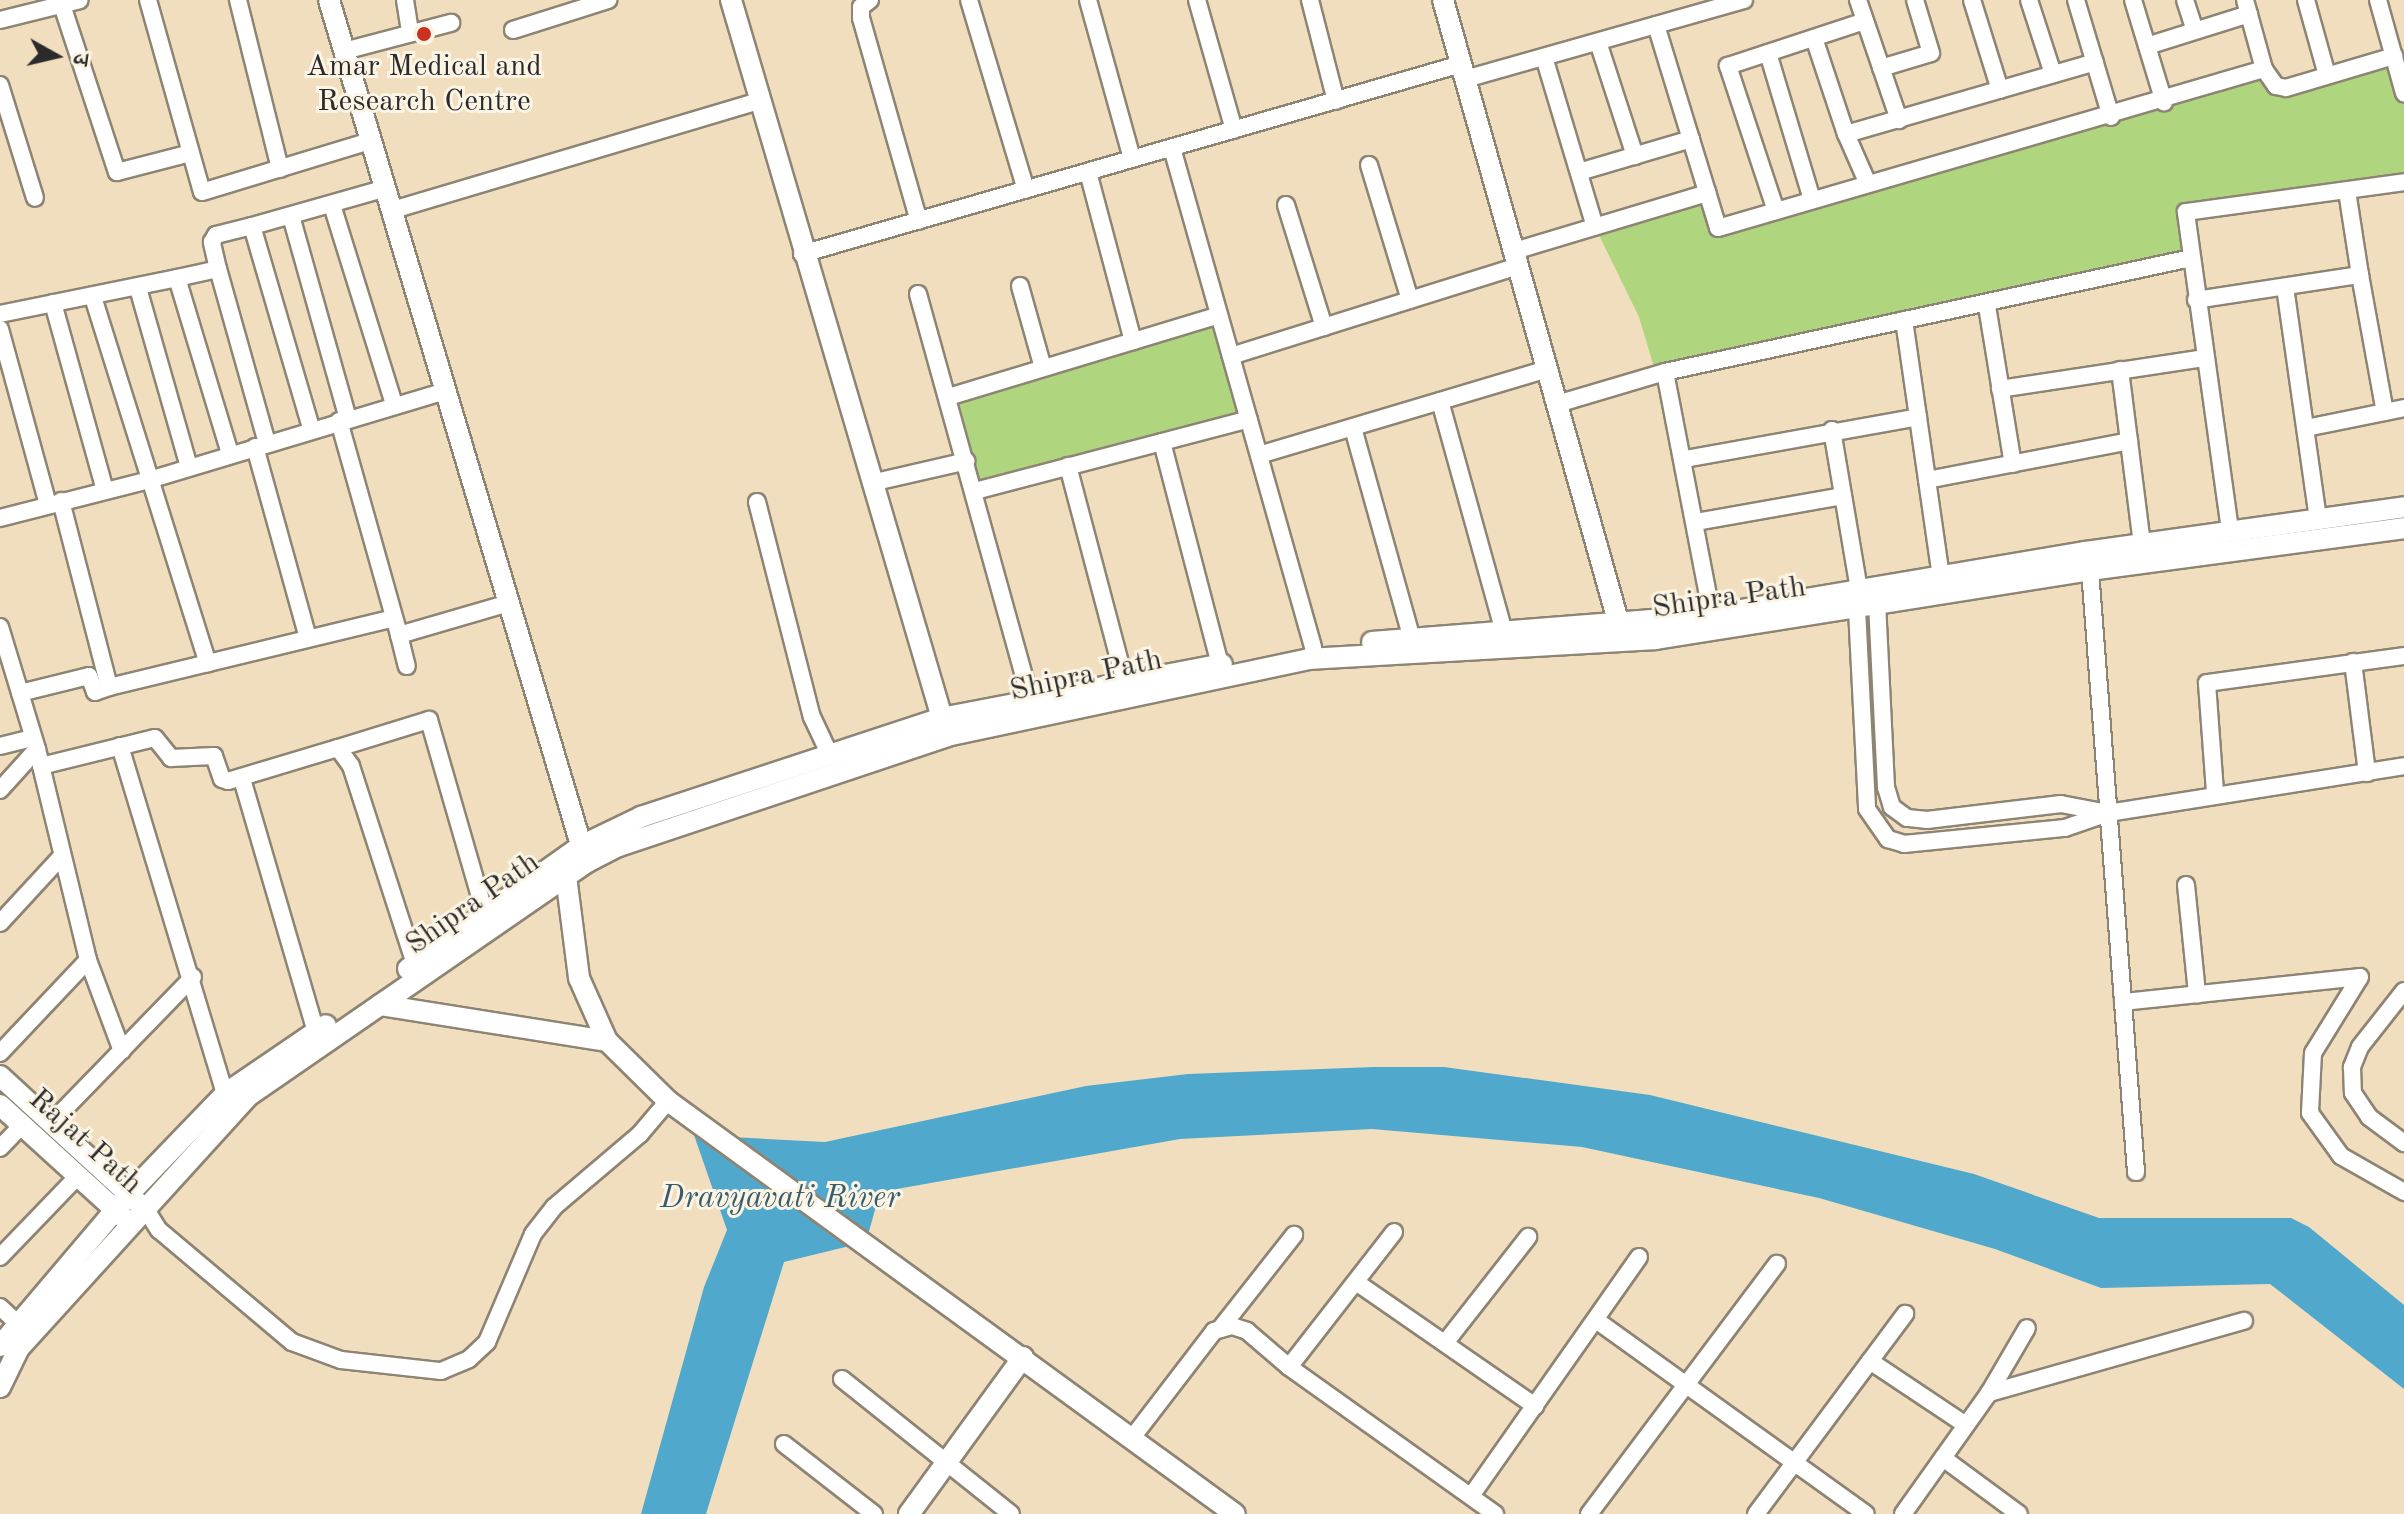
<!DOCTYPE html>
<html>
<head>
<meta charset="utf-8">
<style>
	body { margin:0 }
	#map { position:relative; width:2404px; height:1514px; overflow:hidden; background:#f1debe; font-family:"Old Standard TT","Noto Serif Devanagari",serif }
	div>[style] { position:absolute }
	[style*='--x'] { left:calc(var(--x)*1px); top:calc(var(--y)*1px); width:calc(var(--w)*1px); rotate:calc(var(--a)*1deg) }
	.green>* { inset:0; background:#afd57e }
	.water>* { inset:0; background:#50a9cd }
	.roads { filter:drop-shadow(2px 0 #8e8474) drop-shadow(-2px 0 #8e8474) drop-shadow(0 2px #8e8474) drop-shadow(0 -2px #8e8474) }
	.minor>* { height:16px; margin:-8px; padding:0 8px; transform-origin:8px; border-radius:8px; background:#fff }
	.tertiary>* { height:20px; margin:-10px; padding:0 10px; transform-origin:10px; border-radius:10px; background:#fff }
	.dots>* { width:22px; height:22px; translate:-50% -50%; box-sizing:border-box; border:4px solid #fcf5e5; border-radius:50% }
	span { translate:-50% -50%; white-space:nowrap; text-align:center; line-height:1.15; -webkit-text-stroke:6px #fcf5e5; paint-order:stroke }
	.poi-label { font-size:30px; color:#2b2b2b }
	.street-label { font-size:30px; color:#2b2b2b }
	.water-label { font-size:32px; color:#3a5d6c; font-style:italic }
	.north { position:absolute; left:16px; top:16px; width:80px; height:80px; -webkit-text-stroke:6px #fcf5e5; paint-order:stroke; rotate:98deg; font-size:22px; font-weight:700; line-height:32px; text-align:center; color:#2b2b2b }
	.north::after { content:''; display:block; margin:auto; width:28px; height:36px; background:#2b2b2b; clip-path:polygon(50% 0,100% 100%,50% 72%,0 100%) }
</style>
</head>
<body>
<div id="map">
	<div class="green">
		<i style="clip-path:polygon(2394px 56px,2404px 95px,2404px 177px,2186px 212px,2191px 258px,1654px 367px,1639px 317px,1595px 227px,1707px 193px,1718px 228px,2265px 72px,2270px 90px)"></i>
		<i style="clip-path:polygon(1219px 315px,1249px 419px,975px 490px,948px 397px)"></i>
	</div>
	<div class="water">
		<i style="clip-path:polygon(1373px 1067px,1444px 1067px,1650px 1095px,1974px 1174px,2099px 1218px,2291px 1218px,2309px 1227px,2404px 1305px,2404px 1389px,2270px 1284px,2101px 1288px,1995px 1249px,1819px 1198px,1582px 1147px,1372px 1129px,1180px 1139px,880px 1192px,866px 1242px,784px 1262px,706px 1514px,641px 1514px,704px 1287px,727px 1230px,694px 1135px,825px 1142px,1086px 1086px,1188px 1074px)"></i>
	</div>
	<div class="roads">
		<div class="minor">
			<i style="--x:148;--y:0;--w:199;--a:74.3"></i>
			<i style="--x:202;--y:192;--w:176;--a:-16.9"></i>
			<i style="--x:238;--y:0;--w:174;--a:76"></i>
			<i style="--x:405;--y:0;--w:33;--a:81"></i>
			<i style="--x:870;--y:0;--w:11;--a:142"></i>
			<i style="--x:861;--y:7;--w:11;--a:90"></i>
			<i style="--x:861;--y:18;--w:211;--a:74.1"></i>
			<i style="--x:969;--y:0;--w:198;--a:73.3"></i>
			<i style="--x:1088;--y:0;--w:165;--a:74.5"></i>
			<i style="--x:1197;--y:0;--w:135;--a:74.1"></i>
			<i style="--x:1310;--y:0;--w:104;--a:75.6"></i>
			<i style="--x:1858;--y:0;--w:127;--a:71.1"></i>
			<i style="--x:1972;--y:0;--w:94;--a:72.7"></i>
			<i style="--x:2029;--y:0;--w:78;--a:72"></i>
			<i style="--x:2076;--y:0;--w:122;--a:73.3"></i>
			<i style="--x:2133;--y:0;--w:107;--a:73.1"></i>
			<i style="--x:2185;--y:0;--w:32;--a:72"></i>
			<i style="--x:2245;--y:0;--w:72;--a:74.6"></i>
			<i style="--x:2306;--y:0;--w:78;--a:74.4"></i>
			<i style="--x:2378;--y:0;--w:97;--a:74.4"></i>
			<i style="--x:62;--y:5;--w:176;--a:71.8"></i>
			<i style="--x:117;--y:172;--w:76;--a:-14.4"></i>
			<i style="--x:0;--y:20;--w:82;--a:-14"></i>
			<i style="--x:1656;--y:25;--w:212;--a:73"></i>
			<i style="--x:1718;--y:228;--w:569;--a:-16.24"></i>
			<i style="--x:2264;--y:69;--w:21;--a:55"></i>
			<i style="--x:2276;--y:86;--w:10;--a:11"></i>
			<i style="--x:2286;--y:88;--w:113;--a:-16.5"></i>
			<i style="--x:513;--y:30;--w:100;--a:-17.5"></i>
			<i style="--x:1814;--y:38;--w:101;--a:71.6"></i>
			<i style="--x:1598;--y:42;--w:120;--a:72"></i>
			<i style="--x:2147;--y:46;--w:107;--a:-17.4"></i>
			<i style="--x:344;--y:51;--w:111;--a:-14.7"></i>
			<i style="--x:1768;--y:53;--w:153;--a:73.3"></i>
			<i style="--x:1544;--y:57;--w:177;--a:73.3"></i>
			<i style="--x:1881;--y:68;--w:52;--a:-16.7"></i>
			<i style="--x:1931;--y:53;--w:55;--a:-106.8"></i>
			<i style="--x:1465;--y:79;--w:290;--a:-15.8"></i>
			<i style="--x:0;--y:85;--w:118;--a:72.8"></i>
			<i style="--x:1172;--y:148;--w:519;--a:74.22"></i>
			<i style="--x:1369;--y:165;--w:141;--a:73.1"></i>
			<i style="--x:1088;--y:172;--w:175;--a:75.1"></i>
			<i style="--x:1579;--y:172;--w:117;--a:-16.4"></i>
			<i style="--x:1868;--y:184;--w:55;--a:-113.7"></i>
			<i style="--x:1846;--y:134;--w:259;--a:-16.1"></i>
			<i style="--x:2347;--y:191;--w:85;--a:81.2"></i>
			<i style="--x:332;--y:205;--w:208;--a:72.7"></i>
			<i style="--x:1286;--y:205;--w:128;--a:72.7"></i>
			<i style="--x:393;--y:210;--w:382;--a:-16.6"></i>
			<i style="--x:1776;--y:211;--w:153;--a:-108.3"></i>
			<i style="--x:1728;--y:66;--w:144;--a:-18.2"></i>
			<i style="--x:291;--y:216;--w:211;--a:74.3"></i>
			<i style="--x:252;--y:226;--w:139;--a:-15.8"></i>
			<i style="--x:1514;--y:251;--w:202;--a:-16.7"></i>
			<i style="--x:802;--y:254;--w:686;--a:-16.08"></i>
			<i style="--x:177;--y:278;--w:42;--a:-12.4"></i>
			<i style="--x:1020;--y:286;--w:85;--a:74.3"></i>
			<i style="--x:2285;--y:287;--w:233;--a:81.9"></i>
			<i style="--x:138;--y:288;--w:186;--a:74.1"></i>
			<i style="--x:918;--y:294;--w:422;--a:74.5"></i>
			<i style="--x:93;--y:297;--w:384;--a:72.6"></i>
			<i style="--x:2196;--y:300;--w:166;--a:-8.7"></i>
			<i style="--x:2360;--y:275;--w:139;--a:79.7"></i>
			<i style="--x:53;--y:303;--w:194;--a:74.5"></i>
			<i style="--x:1987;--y:306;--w:160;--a:80.7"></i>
			<i style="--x:0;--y:314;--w:181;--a:-11.5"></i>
			<i style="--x:177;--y:278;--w:183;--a:73.2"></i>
			<i style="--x:1904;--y:320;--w:259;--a:81.8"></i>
			<i style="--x:0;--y:329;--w:182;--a:74.7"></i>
			<i style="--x:1231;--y:356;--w:301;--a:-17.4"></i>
			<i style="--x:2120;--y:370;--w:174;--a:82.8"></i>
			<i style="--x:1665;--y:372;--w:248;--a:79.1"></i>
			<i style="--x:2000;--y:389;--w:208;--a:-8.6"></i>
			<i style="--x:948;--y:397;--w:283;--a:-16.8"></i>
			<i style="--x:1440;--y:401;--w:240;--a:74.5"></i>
			<i style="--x:1557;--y:404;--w:113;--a:-16.5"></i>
			<i style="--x:1665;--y:372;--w:538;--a:-12.23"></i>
			<i style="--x:339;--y:421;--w:222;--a:74.3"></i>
			<i style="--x:399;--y:635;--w:115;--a:-16.2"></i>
			<i style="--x:1353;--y:428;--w:220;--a:74.4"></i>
			<i style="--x:2306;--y:428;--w:100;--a:-11.5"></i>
			<i style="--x:1832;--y:430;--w:161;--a:80.4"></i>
			<i style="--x:1162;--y:442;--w:229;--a:75.4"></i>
			<i style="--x:267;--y:443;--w:181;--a:-105.7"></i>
			<i style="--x:218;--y:269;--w:28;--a:-103"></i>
			<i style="--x:212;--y:242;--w:8;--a:-60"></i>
			<i style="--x:216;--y:235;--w:37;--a:-14"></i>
			<i style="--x:252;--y:226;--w:210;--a:73.7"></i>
			<i style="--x:255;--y:447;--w:198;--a:74.5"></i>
			<i style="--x:1259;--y:455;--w:301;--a:-16.6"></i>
			<i style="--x:1685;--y:459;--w:237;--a:-10.2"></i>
			<i style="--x:1068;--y:466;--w:223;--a:75.2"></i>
			<i style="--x:1927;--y:480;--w:206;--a:-10.9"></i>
			<i style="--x:871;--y:483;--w:98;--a:-12.9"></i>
			<i style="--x:975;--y:491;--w:283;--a:-14.7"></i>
			<i style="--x:61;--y:501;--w:192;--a:75.5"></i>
			<i style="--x:109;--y:687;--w:293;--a:-13.6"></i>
			<i style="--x:757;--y:502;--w:222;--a:75.7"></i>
			<i style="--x:812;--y:717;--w:42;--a:64.7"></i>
			<i style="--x:0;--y:518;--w:154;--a:-14.3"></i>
			<i style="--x:149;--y:480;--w:309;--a:-16.7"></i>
			<i style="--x:1696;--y:522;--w:149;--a:-10"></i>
			<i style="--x:2230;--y:530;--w:321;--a:-97.9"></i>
			<i style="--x:2186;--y:212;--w:220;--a:-7.8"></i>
			<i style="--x:2090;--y:570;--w:604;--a:85.63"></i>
			<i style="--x:1857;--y:609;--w:200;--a:87.1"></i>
			<i style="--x:1867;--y:809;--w:37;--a:55"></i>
			<i style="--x:1888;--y:839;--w:17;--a:17"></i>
			<i style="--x:1904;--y:844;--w:162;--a:-5.7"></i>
			<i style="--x:2065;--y:828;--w:46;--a:-19.2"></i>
			<i style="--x:2108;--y:813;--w:48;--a:-169.2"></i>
			<i style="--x:2061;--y:804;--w:135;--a:173.2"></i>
			<i style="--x:1927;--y:820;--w:20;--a:-174"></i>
			<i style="--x:1907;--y:818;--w:19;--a:-144"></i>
			<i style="--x:1892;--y:807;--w:21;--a:-107"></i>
			<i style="--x:1886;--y:787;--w:181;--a:-92.8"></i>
			<i style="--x:0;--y:627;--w:127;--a:73.1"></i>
			<i style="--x:37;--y:749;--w:217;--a:76.4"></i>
			<i style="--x:88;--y:960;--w:97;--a:69.5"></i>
			<i style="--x:399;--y:635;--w:32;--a:76"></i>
			<i style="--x:2353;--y:662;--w:112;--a:82.8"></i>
			<i style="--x:20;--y:693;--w:71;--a:-13.8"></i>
			<i style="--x:89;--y:676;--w:17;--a:69"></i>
			<i style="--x:95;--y:692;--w:15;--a:-20"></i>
			<i style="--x:0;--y:746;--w:34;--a:-14"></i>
			<i style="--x:120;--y:746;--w:363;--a:73.2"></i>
			<i style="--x:338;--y:748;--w:95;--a:-17.1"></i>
			<i style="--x:429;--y:720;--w:202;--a:73.9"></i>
			<i style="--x:41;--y:766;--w:117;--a:-13.8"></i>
			<i style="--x:155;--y:738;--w:26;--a:51"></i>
			<i style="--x:171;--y:758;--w:43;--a:-2.7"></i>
			<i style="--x:214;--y:756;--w:24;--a:71"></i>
			<i style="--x:222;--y:779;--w:6;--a:18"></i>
			<i style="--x:228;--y:781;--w:115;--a:-16.7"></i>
			<i style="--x:338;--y:748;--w:22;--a:54"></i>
			<i style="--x:351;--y:766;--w:208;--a:72.1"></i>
			<i style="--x:242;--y:779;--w:264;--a:73.7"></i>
			<i style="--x:0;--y:790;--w:55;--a:-47.9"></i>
			<i style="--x:2215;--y:792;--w:109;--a:-94.2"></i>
			<i style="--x:2207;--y:683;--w:199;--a:-7.8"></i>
			<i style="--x:2108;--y:813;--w:300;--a:-9"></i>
			<i style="--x:2186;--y:885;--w:110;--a:84.2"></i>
			<i style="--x:0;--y:923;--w:90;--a:-47.3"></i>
			<i style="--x:2360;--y:977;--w:89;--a:121.7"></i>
			<i style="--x:2313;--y:1053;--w:60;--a:92.9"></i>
			<i style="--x:2310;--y:1113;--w:53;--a:54.2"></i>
			<i style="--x:2341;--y:1156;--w:73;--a:29.7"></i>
			<i style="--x:2404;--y:991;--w:71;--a:128.2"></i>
			<i style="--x:2360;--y:1047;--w:22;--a:112"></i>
			<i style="--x:2352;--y:1067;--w:26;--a:88"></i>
			<i style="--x:2353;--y:1093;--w:29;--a:56"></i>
			<i style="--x:2369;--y:1117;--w:44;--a:36.6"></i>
			<i style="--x:2123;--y:1002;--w:238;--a:-6"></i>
			<i style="--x:0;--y:1053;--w:128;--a:-46.6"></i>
			<i style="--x:50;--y:1124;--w:205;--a:-45.8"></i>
			<i style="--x:0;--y:1148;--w:32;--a:-46"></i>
			<i style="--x:145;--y:1208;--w:26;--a:58"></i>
			<i style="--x:159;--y:1230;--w:174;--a:40.1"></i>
			<i style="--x:292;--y:1342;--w:52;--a:20.2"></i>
			<i style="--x:341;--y:1360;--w:101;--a:6.3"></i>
			<i style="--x:441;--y:1371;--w:30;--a:-23"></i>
			<i style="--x:469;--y:1359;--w:25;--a:-43"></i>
			<i style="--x:487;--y:1342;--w:117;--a:-66.9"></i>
			<i style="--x:533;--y:1234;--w:34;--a:-52"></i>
			<i style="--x:554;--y:1207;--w:113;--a:-40.3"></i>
			<i style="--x:640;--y:1134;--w:43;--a:-49.7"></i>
			<i style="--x:0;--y:1257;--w:110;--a:-46.1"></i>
			<i style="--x:1356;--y:1282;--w:218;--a:34.7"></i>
			<i style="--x:0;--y:1307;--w:23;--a:43"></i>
			<i style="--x:1596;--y:1320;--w:332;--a:35.7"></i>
			<i style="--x:1220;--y:1329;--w:120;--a:-51.8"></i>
			<i style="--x:1445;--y:1343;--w:135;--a:-51.9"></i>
			<i style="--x:1870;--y:1361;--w:59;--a:-53.3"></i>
			<i style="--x:1289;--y:1367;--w:171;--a:-52.1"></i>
			<i style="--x:842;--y:1379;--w:216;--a:38.6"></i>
			<i style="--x:1989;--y:1393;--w:265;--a:-15.8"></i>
			<i style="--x:1132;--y:1438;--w:135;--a:-52.5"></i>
			<i style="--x:1214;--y:1331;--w:19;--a:-16"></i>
			<i style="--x:1232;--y:1326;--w:16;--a:18"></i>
			<i style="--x:1247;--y:1331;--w:55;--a:40.6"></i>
			<i style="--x:1289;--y:1367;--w:253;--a:35.5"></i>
			<i style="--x:784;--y:1444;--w:114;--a:37.9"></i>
			<i style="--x:1943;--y:1458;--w:94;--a:36.4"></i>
			<i style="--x:1471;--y:1496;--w:292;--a:-54.9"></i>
			<i style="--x:1589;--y:1514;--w:313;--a:-53.1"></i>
			<i style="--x:1756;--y:1514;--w:191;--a:-53.3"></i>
			<i style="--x:1870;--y:1361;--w:115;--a:33.7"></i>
			<i style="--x:1903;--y:1514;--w:148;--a:-54.6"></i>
			<i style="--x:1989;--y:1393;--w:75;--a:-59.7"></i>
		</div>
		<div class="tertiary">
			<i style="--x:329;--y:0;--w:895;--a:73.39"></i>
			<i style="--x:731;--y:0;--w:748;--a:73.62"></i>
			<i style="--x:1443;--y:0;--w:660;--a:74.26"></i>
			<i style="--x:1372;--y:642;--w:341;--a:-4.5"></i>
			<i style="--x:1712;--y:615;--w:378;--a:-9.6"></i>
			<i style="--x:2085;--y:552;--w:322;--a:-8"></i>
			<i style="--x:566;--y:876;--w:103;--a:82.7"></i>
			<i style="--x:579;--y:978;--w:69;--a:66"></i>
			<i style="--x:607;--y:1041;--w:86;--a:44.5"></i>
			<i style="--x:668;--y:1101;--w:701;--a:36.07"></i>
			<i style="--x:408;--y:969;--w:212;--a:-35.4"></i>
			<i style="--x:581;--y:846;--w:67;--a:-25.8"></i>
			<i style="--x:641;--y:817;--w:317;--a:-18.2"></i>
			<i style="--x:942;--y:718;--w:285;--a:-10.9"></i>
			<i style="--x:380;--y:1005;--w:230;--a:9"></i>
			<i style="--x:0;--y:1076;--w:188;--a:42.6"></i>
			<i style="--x:0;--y:1105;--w:168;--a:42.3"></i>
			<i style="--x:0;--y:1346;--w:197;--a:-49.7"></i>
			<i style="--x:127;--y:1196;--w:141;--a:-46.1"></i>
			<i style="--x:225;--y:1094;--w:122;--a:-34.3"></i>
			<i style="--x:0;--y:1387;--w:43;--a:-64"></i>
			<i style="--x:19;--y:1348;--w:341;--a:-47.7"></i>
			<i style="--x:248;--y:1096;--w:412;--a:-34.6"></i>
			<i style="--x:587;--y:862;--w:36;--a:-27"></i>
			<i style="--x:619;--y:846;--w:346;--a:-18.5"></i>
			<i style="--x:947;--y:736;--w:370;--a:-12"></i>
			<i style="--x:1309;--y:659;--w:347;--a:-3.3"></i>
			<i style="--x:1655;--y:639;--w:440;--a:-9"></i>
			<i style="--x:2090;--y:570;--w:317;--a:-7.6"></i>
			<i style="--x:909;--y:1514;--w:194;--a:-54"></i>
		</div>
	</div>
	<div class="dots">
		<i style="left:424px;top:34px;background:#c8321e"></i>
	</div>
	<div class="poi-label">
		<span style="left:424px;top:84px">Amar Medical and<br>Research Centre</span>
	</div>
	<div class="street-label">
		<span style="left:1729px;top:598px;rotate:-8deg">Shipra Path</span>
		<span style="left:1086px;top:676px;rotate:-12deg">Shipra Path</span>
		<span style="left:473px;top:904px;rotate:-35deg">Shipra Path</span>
		<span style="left:85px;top:1142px;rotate:42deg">Rajat Path</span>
	</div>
	<div class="water-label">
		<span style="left:780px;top:1199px">Dravyavati River</span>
	</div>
	<div class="north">उ</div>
</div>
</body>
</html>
